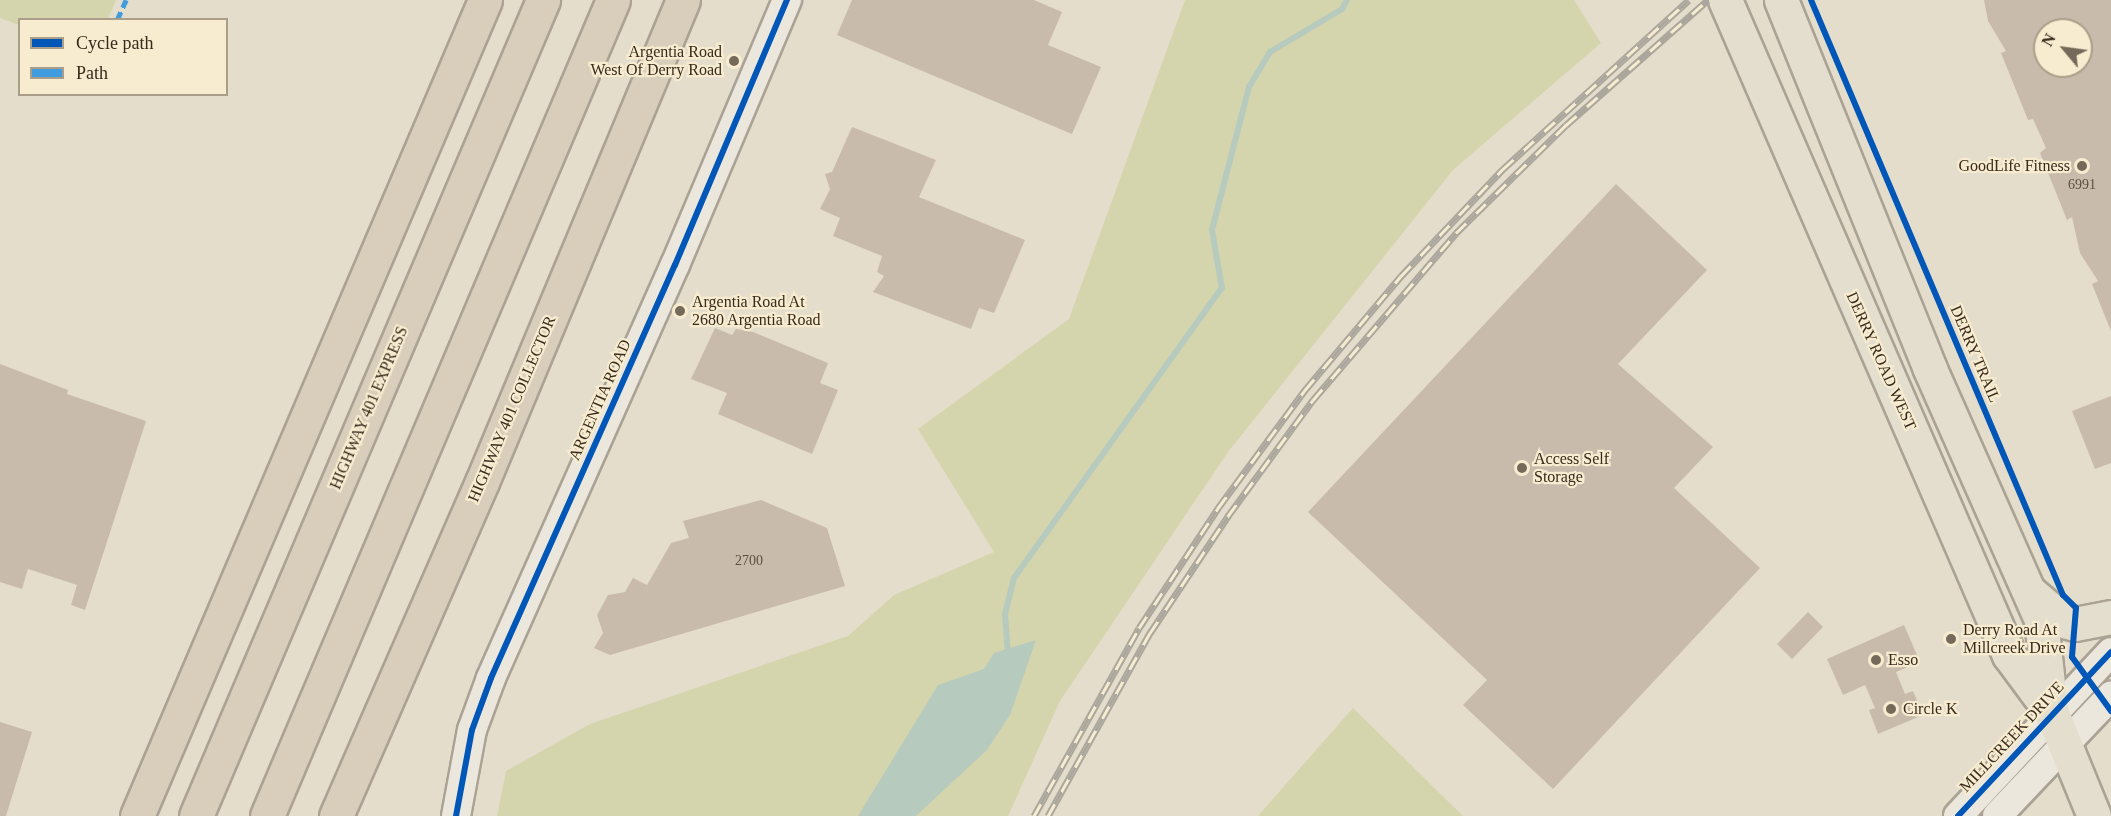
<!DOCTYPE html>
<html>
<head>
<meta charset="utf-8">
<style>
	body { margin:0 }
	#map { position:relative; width:2111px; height:816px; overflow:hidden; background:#e5ddcb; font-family:"Times New Roman",serif }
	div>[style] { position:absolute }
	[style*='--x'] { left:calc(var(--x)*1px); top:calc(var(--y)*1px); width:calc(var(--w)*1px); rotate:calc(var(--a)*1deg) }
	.green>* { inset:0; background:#d4d5ac }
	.water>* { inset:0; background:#b7cabe }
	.stream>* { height:6px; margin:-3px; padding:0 3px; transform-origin:3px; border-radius:3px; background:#b7cabe }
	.building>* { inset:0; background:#c9bbac }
	.roads { filter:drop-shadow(2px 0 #aaa294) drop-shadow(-2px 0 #aaa294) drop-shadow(0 2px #aaa294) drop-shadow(0 -2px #aaa294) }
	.minor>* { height:28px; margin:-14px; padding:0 14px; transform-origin:14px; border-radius:14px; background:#ece7dd }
	.major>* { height:33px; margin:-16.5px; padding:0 16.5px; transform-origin:16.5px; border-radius:16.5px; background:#e4dece }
	.highway>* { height:33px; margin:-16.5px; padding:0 16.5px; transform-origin:16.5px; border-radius:16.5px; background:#d8cebb }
	.rail>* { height:7px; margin-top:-3.5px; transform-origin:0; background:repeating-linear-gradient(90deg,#f7ecd0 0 14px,#aba79d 0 28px); box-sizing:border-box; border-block:2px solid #aba79d }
	.quiet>* { height:4.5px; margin-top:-2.25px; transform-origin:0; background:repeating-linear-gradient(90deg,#3e9cdf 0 9px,transparent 0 13.5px) }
	.cycleway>* { height:6px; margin:-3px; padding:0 3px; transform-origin:3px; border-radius:3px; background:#0057b8 }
	.dots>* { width:16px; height:16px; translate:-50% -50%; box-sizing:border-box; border:3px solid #f7ecd0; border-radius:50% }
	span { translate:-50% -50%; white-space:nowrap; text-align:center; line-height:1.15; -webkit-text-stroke:4.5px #f7ecd0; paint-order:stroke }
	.number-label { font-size:14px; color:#5c4e40 }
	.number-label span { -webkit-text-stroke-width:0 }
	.poi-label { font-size:16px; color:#382a1c }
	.right { translate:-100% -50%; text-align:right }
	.left { translate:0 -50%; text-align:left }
	.street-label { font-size:16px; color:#382a1c }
	.legend { position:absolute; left:18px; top:18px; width:210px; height:78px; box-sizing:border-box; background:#f7ecd0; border:2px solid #ab9e88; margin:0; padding:8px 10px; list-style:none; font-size:18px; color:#382a1c }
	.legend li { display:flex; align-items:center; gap:12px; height:30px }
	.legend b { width:30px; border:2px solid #ab9e88 }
	.north { position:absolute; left:2033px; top:18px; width:60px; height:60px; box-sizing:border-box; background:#f7ecd0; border:2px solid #ab9e88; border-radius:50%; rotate:299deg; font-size:16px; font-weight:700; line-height:24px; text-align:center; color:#382a1c }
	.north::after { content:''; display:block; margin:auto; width:21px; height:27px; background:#756959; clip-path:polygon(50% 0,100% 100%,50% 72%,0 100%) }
</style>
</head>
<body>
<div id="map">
	<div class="green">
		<i style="clip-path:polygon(0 0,116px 0,108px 19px,20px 20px,19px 25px,0 18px)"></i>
		<i style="clip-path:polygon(1185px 0,1574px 0,1601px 43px,1453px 170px,1228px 452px,1060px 701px,1008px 816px,497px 816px,506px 771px,590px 724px,848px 636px,894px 595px,994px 552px,918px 429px,1069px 319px)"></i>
		<i style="clip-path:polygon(1353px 708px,1463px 816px,1258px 816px)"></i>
	</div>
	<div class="water">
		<i style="clip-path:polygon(1036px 640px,1010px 715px,987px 750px,916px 816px,858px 816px,938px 685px,984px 669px,994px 653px)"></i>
	</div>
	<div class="stream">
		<i style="--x:1008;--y:655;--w:41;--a:-94.2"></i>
		<i style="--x:1005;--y:614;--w:37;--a:-76"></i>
		<i style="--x:1014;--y:578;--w:357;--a:-54.4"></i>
		<i style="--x:1222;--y:288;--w:59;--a:-99.8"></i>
		<i style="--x:1212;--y:230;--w:148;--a:-75.5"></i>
		<i style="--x:1249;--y:87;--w:41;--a:-59"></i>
		<i style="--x:1270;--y:52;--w:84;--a:-30.8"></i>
		<i style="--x:1342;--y:9;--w:10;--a:-61"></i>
	</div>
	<div class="building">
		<i style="clip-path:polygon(852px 0,1034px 0,1062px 12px,1048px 45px,1101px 67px,1072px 134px,837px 35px)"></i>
		<i style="clip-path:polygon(evenodd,1984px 0,2111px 0,2111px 331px,2092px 284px,2098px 281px,2080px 253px,2072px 217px,2067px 220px,2040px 153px,2046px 148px,2033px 119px,2028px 120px,2001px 53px,2006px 51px,1988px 21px,1984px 0,2045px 30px,2081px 30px,2081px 66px,2045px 66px,2045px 30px)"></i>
		<i style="clip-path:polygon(852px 127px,936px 160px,919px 197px,1025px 240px,994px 313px,979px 308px,971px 329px,873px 292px,884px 276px,877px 272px,882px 256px,833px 236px,840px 218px,820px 209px,830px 189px,825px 174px,832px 172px)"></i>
		<i style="clip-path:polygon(1616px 184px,1707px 270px,1618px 364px,1713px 447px,1674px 488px,1760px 568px,1553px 789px,1463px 705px,1487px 680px,1308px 512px)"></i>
		<i style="clip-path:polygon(715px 328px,732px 335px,736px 329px,753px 332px,828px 363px,820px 383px,838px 390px,812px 454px,718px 414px,727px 393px,691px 379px)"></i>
		<i style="clip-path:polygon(0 364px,68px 390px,67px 394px,146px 421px,85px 610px,71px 605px,77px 585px,28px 569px,22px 589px,0 582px)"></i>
		<i style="clip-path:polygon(2111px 396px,2111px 463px,2095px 469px,2072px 411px)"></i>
		<i style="clip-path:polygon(761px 500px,827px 528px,845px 586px,610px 655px,594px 648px,603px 633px,597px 615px,608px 595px,625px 592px,633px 578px,647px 585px,671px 543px,689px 538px,683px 521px)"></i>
		<i style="clip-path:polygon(1808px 612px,1823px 627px,1792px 659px,1777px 644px)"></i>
		<i style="clip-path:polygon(1904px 625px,1920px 662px,1896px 672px,1905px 694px,1913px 691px,1923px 715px,1878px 734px,1869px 710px,1875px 708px,1865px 685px,1843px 695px,1827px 659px)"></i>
		<i style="clip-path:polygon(0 722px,32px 732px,6px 816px,0 816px)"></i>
	</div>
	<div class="roads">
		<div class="minor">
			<i style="--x:456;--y:816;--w:87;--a:-79.5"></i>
			<i style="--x:472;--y:730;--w:55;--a:-69.9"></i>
			<i style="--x:491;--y:678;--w:452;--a:-66"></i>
			<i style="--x:675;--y:265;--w:288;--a:-67.1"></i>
			<i style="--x:1958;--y:816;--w:224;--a:-47"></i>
			<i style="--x:1997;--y:816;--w:166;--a:-46.5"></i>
		</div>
		<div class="major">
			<i style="--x:1725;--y:0;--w:714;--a:66.56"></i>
			<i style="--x:2009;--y:655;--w:72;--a:53.4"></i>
			<i style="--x:2052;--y:713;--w:111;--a:67.8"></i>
			<i style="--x:1781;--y:0;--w:398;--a:68"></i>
			<i style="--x:1930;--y:369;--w:274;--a:66.1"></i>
			<i style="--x:2041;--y:620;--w:91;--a:83.7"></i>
			<i style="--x:2031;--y:593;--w:43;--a:40.3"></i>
			<i style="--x:2064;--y:621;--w:11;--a:15"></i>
			<i style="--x:2075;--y:624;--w:37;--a:-11"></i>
		</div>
		<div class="highway">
			<i style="--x:137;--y:816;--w:887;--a:-66.9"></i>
			<i style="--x:196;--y:816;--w:887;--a:-66.96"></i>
			<i style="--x:267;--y:816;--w:886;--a:-67.02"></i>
			<i style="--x:336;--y:816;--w:365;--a:-66.4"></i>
			<i style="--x:482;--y:482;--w:522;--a:-67.36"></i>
		</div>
	</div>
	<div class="rail">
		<i style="--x:1034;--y:816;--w:215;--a:-60.8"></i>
		<i style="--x:1139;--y:628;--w:144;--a:-56.6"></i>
		<i style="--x:1218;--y:508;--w:147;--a:-53.6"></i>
		<i style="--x:1305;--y:390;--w:149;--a:-49.9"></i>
		<i style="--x:1401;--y:276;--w:148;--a:-46.4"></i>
		<i style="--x:1503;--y:169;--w:251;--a:-42.3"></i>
		<i style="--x:1048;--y:816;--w:210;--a:-60.9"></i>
		<i style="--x:1150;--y:633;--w:141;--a:-56.3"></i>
		<i style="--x:1228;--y:516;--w:144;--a:-53.8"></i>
		<i style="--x:1313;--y:400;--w:220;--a:-49.4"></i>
		<i style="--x:1456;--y:233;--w:154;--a:-44.5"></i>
		<i style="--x:1566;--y:125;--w:189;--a:-41.4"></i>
	</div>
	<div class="quiet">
		<i style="--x:117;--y:20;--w:22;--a:-66"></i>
	</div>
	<div class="cycleway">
		<i style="--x:1811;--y:0;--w:646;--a:67.05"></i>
		<i style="--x:2063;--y:595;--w:18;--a:45"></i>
		<i style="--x:2076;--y:608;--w:49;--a:94.7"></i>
		<i style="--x:2072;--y:657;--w:67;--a:54.2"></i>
		<i style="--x:456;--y:816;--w:87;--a:-79.5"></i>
		<i style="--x:472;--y:730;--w:55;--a:-69.9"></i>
		<i style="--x:491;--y:678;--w:452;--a:-66"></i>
		<i style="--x:675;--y:265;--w:288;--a:-67.1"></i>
		<i style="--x:1958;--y:816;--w:224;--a:-47"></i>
	</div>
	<div class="dots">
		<i style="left:734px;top:61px;background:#756959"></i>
		<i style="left:2082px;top:166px;background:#756959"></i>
		<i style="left:680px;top:311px;background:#756959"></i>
		<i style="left:1522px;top:468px;background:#756959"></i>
		<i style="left:1951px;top:639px;background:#756959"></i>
		<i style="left:1876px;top:660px;background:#756959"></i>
		<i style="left:1891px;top:709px;background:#756959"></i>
	</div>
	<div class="number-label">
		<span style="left:2082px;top:185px">6991</span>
		<span style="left:749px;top:561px">2700</span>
	</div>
	<div class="poi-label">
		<span class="right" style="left:722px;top:61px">Argentia Road<br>West Of Derry Road</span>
		<span class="right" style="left:2070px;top:166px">GoodLife Fitness</span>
		<span class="left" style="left:692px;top:311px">Argentia Road At<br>2680 Argentia Road</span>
		<span class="left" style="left:1534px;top:468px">Access Self<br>Storage</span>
		<span class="left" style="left:1963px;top:639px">Derry Road At<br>Millcreek Drive</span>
		<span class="left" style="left:1888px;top:660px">Esso</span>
		<span class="left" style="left:1903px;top:709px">Circle K</span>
	</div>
	<div class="street-label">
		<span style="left:1975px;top:354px;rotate:67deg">DERRY TRAIL</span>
		<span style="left:1881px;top:361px;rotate:66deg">DERRY ROAD WEST</span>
		<span style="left:600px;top:400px;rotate:-66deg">ARGENTIA ROAD</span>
		<span style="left:369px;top:408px;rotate:-67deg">HIGHWAY 401 EXPRESS</span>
		<span style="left:512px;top:409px;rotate:-67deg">HIGHWAY 401 COLLECTOR</span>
		<span style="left:2012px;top:737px;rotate:-47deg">MILLCREEK DRIVE</span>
	</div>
	<ul class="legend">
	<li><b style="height:8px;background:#0057b8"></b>Cycle path</li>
	<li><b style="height:8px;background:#3e9cdf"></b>Path</li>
	</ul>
	<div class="north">N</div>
</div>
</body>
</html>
